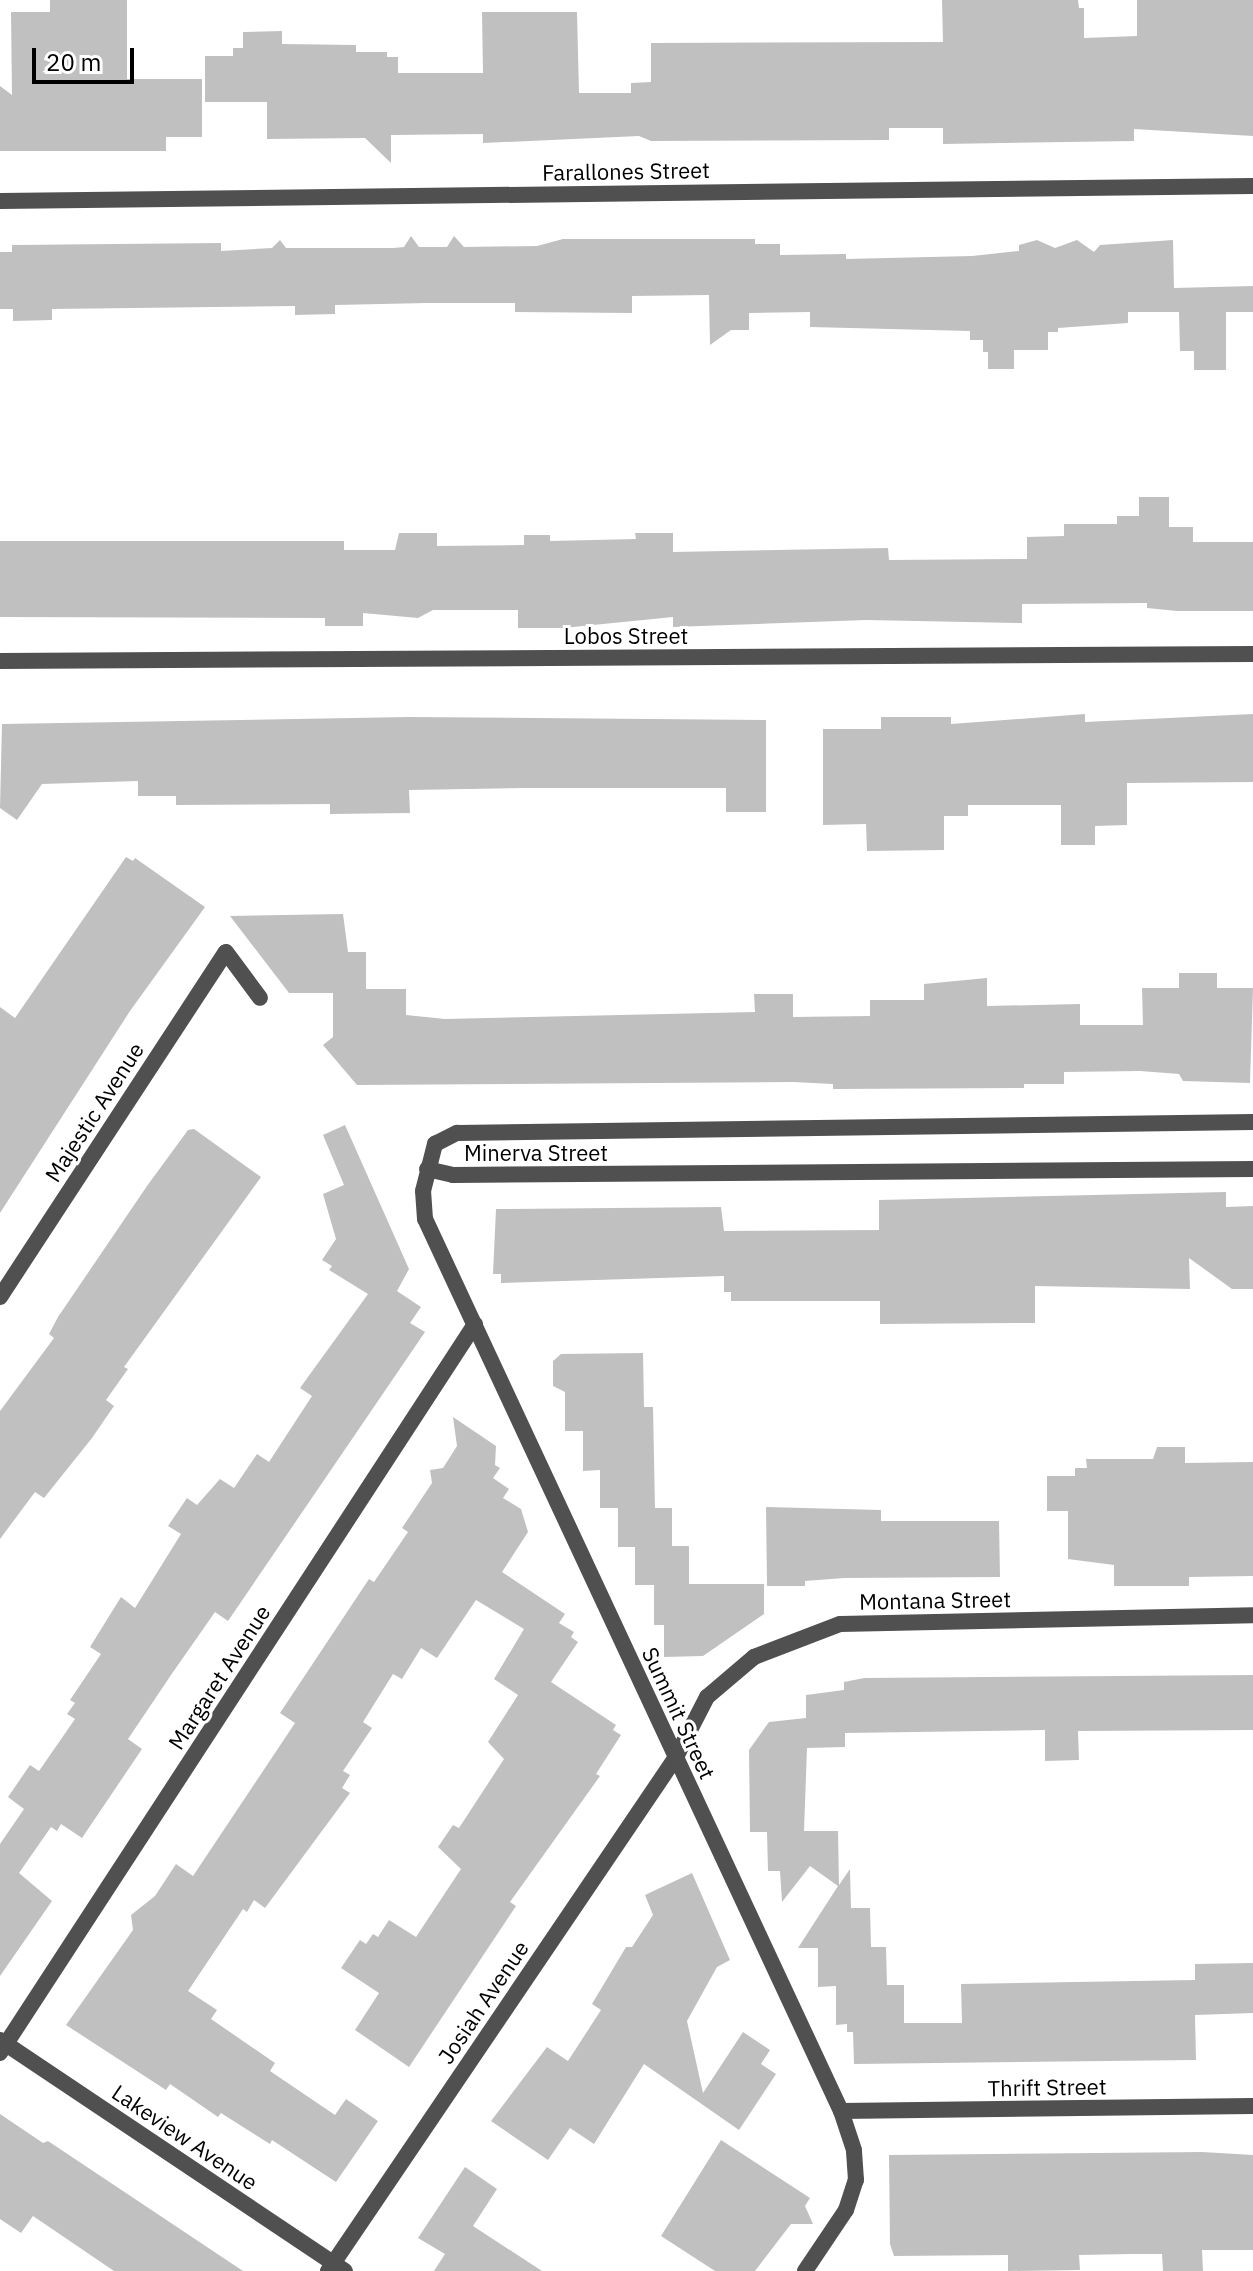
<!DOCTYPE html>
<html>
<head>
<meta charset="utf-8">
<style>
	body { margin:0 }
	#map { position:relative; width:1253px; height:2271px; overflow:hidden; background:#fff; font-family:"IBM Plex Sans",sans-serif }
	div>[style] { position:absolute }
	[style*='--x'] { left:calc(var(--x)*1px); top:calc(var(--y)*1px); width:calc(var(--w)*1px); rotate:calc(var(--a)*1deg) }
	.building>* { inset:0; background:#c0c0c0 }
	.minor>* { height:16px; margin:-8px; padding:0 8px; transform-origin:8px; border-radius:8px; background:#505050 }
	span { translate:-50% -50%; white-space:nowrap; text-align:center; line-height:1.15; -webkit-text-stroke:6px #fff; paint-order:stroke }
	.street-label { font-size:22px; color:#000 }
	.scale { position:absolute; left:32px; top:48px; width:102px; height:36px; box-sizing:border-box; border:4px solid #000; border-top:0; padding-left:10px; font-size:24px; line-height:28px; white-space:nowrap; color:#000; -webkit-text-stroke:6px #fff; paint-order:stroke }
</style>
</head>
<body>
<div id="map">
	<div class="building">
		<i style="clip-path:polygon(50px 0,127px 0,127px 79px,202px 79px,202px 137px,166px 137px,166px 151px,0 151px,0 86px,12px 95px,11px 12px,50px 12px)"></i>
		<i style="clip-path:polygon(942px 0,1078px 0,1079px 8px,1084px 8px,1084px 38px,1137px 36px,1137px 0,1253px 0,1253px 136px,1134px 129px,1134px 141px,943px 144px,943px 128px,889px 128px,889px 140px,651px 141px,639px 136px,483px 143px,483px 134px,391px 135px,391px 163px,365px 138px,267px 139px,267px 102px,205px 102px,205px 56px,233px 56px,233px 48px,243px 48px,243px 32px,282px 31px,282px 44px,356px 45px,356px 52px,387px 52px,387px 57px,398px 57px,398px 73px,483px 73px,482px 12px,577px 12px,579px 93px,631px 93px,631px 83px,651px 82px,651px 43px,943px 42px)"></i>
		<i style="clip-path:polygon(411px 236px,419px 247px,447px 247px,454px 236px,464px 247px,537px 246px,563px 239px,755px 239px,755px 244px,780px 244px,780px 255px,846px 254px,846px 259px,972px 256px,1019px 251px,1019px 245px,1037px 240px,1055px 248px,1077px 240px,1094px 252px,1100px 245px,1173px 240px,1174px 288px,1253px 286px,1253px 312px,1226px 312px,1226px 370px,1194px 370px,1194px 351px,1180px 351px,1179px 312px,1128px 312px,1128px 323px,1058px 328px,1058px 332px,1048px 332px,1048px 350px,1014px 350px,1014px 369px,988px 369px,988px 352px,983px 352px,983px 340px,970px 340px,970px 331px,810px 327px,810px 312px,749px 313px,749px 330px,731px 330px,710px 345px,709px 295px,632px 296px,632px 313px,515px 312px,515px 303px,427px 303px,335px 305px,335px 314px,295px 315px,295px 306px,52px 309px,52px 320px,13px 321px,13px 309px,0 309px,0 252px,12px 252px,12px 245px,221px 243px,221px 251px,272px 248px,280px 240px,286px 248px,393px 248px,404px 247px)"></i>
		<i style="clip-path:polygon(1139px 497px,1169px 497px,1169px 527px,1193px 527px,1193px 542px,1253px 542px,1253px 611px,1177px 611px,1147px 608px,1147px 603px,1022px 604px,1022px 623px,866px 620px,673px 627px,673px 617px,563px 628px,518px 628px,518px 610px,433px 610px,418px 618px,363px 613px,363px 626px,325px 626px,325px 618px,0 617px,0 541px,344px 541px,344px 550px,395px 550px,399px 533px,437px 533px,437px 546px,524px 545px,524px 535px,550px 535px,550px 541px,636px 539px,635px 533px,673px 533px,673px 552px,888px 548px,889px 560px,1027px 559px,1027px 537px,1064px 536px,1064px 524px,1117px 524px,1117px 516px,1139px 516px)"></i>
		<i style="clip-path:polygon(1085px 714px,1085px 722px,1253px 714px,1253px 782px,1127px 783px,1127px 825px,1095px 826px,1095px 845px,1061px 845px,1061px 805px,968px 805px,968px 816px,944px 816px,944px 850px,867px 851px,866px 824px,823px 825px,823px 729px,881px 729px,881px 717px,951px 717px,951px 724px)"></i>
		<i style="clip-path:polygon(409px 717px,766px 720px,766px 812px,726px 812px,726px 788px,525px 788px,409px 790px,410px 813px,330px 814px,330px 804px,176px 805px,176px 796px,138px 796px,138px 781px,42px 784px,17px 820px,0 808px,2px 724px)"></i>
		<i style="clip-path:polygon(126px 857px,133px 861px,135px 858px,205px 907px,130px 1011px,0 1213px,0 1007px,15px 1018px)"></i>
		<i style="clip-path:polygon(343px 914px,348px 952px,366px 952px,366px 989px,406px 989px,406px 1015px,445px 1019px,755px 1012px,754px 994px,793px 994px,793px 1017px,870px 1016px,870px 1000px,924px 1000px,924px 984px,987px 978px,987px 1006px,1080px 1004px,1080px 1025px,1143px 1025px,1142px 988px,1179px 988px,1179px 973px,1217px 973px,1217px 988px,1253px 988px,1250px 1083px,1183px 1081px,1179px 1074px,1140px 1071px,1064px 1072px,1064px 1084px,1024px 1084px,1024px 1088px,833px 1089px,833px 1084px,793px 1082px,357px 1085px,323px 1045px,333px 1037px,333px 993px,289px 993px,230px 916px)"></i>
		<i style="clip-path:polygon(345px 1125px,409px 1269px,397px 1291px,421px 1307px,410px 1323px,425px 1332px,228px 1621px,215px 1612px,171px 1675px,128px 1739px,142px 1749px,82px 1838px,61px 1824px,57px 1831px,51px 1827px,19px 1873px,52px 1901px,0 1976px,0 1844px,24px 1809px,8px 1797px,30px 1765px,39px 1771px,75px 1719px,67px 1714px,75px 1703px,70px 1700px,101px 1654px,90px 1647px,121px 1597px,135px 1608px,181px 1534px,168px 1526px,187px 1498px,197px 1505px,220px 1479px,234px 1488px,257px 1454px,269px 1462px,312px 1396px,300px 1388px,368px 1294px,329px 1270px,332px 1266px,322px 1260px,336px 1239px,323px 1194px,344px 1185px,323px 1135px)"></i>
		<i style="clip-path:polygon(194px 1129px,261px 1177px,124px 1367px,128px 1369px,106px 1400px,114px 1406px,92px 1438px,44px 1498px,35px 1492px,0 1539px,0 1411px,54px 1338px,49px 1334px,58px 1317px,147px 1186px,188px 1130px)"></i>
		<i style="clip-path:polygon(1226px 1192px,1226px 1207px,1253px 1206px,1253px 1289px,1232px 1289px,1189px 1258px,1190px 1289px,1035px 1286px,1035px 1323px,880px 1324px,880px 1301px,731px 1301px,731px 1292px,724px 1292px,724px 1276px,501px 1283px,501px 1274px,493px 1274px,496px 1209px,721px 1207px,724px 1231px,879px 1230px,879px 1200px)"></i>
		<i style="clip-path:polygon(643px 1353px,644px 1407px,653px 1407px,655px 1508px,672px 1508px,672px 1546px,689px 1546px,689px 1584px,764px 1584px,764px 1614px,703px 1656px,664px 1657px,664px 1625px,654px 1625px,654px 1585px,635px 1585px,635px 1547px,618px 1547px,618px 1508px,600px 1508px,600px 1470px,583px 1471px,583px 1431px,565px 1431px,565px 1392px,553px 1386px,553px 1361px,561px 1354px)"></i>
		<i style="clip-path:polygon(453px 1417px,496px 1446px,495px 1465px,500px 1468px,493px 1478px,509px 1489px,503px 1498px,521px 1509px,528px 1532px,502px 1572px,565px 1614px,559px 1623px,574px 1632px,571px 1637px,578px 1642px,551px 1682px,616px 1725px,613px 1730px,621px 1735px,596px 1774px,600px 1776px,510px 1902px,516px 1906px,409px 2067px,355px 2030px,379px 1993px,341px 1968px,360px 1940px,366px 1944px,373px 1934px,378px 1937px,389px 1920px,416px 1937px,461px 1869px,438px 1847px,453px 1825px,459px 1828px,504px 1759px,488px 1742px,518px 1695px,494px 1679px,524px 1629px,476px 1600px,437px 1658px,421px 1648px,402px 1679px,393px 1674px,363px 1722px,372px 1728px,343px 1771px,350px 1775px,342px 1788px,350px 1793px,265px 1908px,254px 1900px,247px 1912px,243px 1909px,188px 1991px,217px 2010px,211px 2019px,275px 2063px,270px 2071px,335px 2115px,346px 2099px,378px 2121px,336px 2182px,272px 2140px,270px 2144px,221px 2113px,218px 2117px,170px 2084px,166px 2090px,66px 2025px,133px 1930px,131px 1915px,155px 1896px,176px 1864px,193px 1876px,295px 1723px,280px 1713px,369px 1579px,374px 1582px,408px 1532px,402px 1528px,432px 1483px,430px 1470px,443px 1468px,457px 1446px)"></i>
		<i style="clip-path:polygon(1157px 1447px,1185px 1447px,1185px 1463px,1253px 1462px,1253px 1576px,1189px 1577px,1189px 1586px,1114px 1586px,1114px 1565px,1068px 1559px,1068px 1511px,1047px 1511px,1047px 1476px,1075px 1476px,1075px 1468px,1087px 1468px,1086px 1459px,1153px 1459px)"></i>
		<i style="clip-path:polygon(766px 1507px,881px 1510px,881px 1521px,999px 1521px,1000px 1577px,844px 1578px,805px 1581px,805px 1586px,767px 1586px)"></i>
		<i style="clip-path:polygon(1253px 1675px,1253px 1730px,1078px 1731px,1079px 1760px,1045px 1761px,1045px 1730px,845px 1733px,845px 1747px,807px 1748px,804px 1831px,838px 1831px,839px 1885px,850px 1869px,851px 1908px,870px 1908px,871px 1947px,886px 1947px,887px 1985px,904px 1985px,904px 2023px,962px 2023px,961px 1984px,1195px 1980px,1195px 1964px,1253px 1963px,1253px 2013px,1195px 2015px,1196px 2060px,854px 2064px,853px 2032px,847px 2032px,847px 2024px,836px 2025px,836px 1986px,818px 1987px,818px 1948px,798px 1948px,838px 1886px,810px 1866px,782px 1902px,780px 1871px,768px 1871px,767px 1832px,750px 1832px,749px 1750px,769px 1722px,806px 1718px,806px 1695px,844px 1690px,844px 1682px,864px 1678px)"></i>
		<i style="clip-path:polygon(692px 1873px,730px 1960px,717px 1967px,687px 2021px,703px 2093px,743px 2032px,770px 2050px,761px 2064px,776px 2074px,739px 2130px,644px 2064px,594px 2144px,570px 2128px,548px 2160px,491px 2121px,547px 2047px,568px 2061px,601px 2010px,592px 2004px,626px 1947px,632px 1947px,653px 1915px,645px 1895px)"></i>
		<i style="clip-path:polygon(0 2114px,43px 2143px,48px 2141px,243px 2271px,114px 2271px,33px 2216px,21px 2233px,0 2219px)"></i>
		<i style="clip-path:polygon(721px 2140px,810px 2198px,805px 2206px,813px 2224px,791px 2224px,755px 2271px,715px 2271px,661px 2236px)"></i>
		<i style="clip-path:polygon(1202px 2152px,1253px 2155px,1253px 2250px,1202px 2250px,1203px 2271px,1163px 2271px,1162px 2254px,1131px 2254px,1079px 2255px,1080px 2270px,1008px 2271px,1008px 2255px,894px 2256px,890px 2244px,889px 2155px)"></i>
		<i style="clip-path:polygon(465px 2167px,497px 2189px,473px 2226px,542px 2271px,434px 2271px,445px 2254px,418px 2238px)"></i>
	</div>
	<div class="minor">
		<i style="--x:0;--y:201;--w:1253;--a:-0.69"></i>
		<i style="--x:0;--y:661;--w:1253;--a:-0.32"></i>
		<i style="--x:427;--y:1169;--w:27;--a:13"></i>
		<i style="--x:453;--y:1175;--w:800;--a:-0.43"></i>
		<i style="--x:0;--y:1297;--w:412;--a:-56.8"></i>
		<i style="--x:226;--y:952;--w:57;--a:53.5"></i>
		<i style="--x:0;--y:2040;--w:415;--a:33.8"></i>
		<i style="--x:0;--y:2053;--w:870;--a:-56.91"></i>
		<i style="--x:841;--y:2111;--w:412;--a:-0.7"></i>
		<i style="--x:328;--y:2271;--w:621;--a:-55.9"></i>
		<i style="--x:676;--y:1757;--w:68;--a:-62.7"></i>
		<i style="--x:707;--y:1697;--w:62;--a:-40.4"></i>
		<i style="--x:754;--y:1657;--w:92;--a:-21"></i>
		<i style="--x:840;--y:1624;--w:413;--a:-1.2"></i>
		<i style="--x:805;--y:2271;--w:73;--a:-56.1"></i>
		<i style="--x:846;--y:2210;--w:32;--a:-72"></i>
		<i style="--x:856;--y:2180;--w:30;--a:-94"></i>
		<i style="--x:854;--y:2150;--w:41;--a:-108.4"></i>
		<i style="--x:841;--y:2111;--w:984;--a:-115"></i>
		<i style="--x:425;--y:1219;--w:28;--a:-94"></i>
		<i style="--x:423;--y:1191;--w:49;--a:-75.7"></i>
		<i style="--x:435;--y:1144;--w:25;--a:-27"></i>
		<i style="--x:457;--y:1133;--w:796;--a:-0.79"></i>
	</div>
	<div class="street-label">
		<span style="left:626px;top:171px;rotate:-1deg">Farallones Street</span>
		<span style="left:626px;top:636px">Lobos Street</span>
		<span style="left:94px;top:1112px;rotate:-57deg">Majestic Avenue</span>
		<span style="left:536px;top:1153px">Minerva Street</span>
		<span style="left:935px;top:1600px;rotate:-1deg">Montana Street</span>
		<span style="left:219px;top:1677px;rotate:-57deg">Margaret Avenue</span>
		<span style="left:679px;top:1713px;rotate:65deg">Summit Street</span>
		<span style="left:483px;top:2002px;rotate:-56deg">Josiah Avenue</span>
		<span style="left:1047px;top:2087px;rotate:-1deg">Thrift Street</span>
		<span style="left:185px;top:2137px;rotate:34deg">Lakeview Avenue</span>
	</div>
	<div class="scale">20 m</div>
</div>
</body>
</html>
